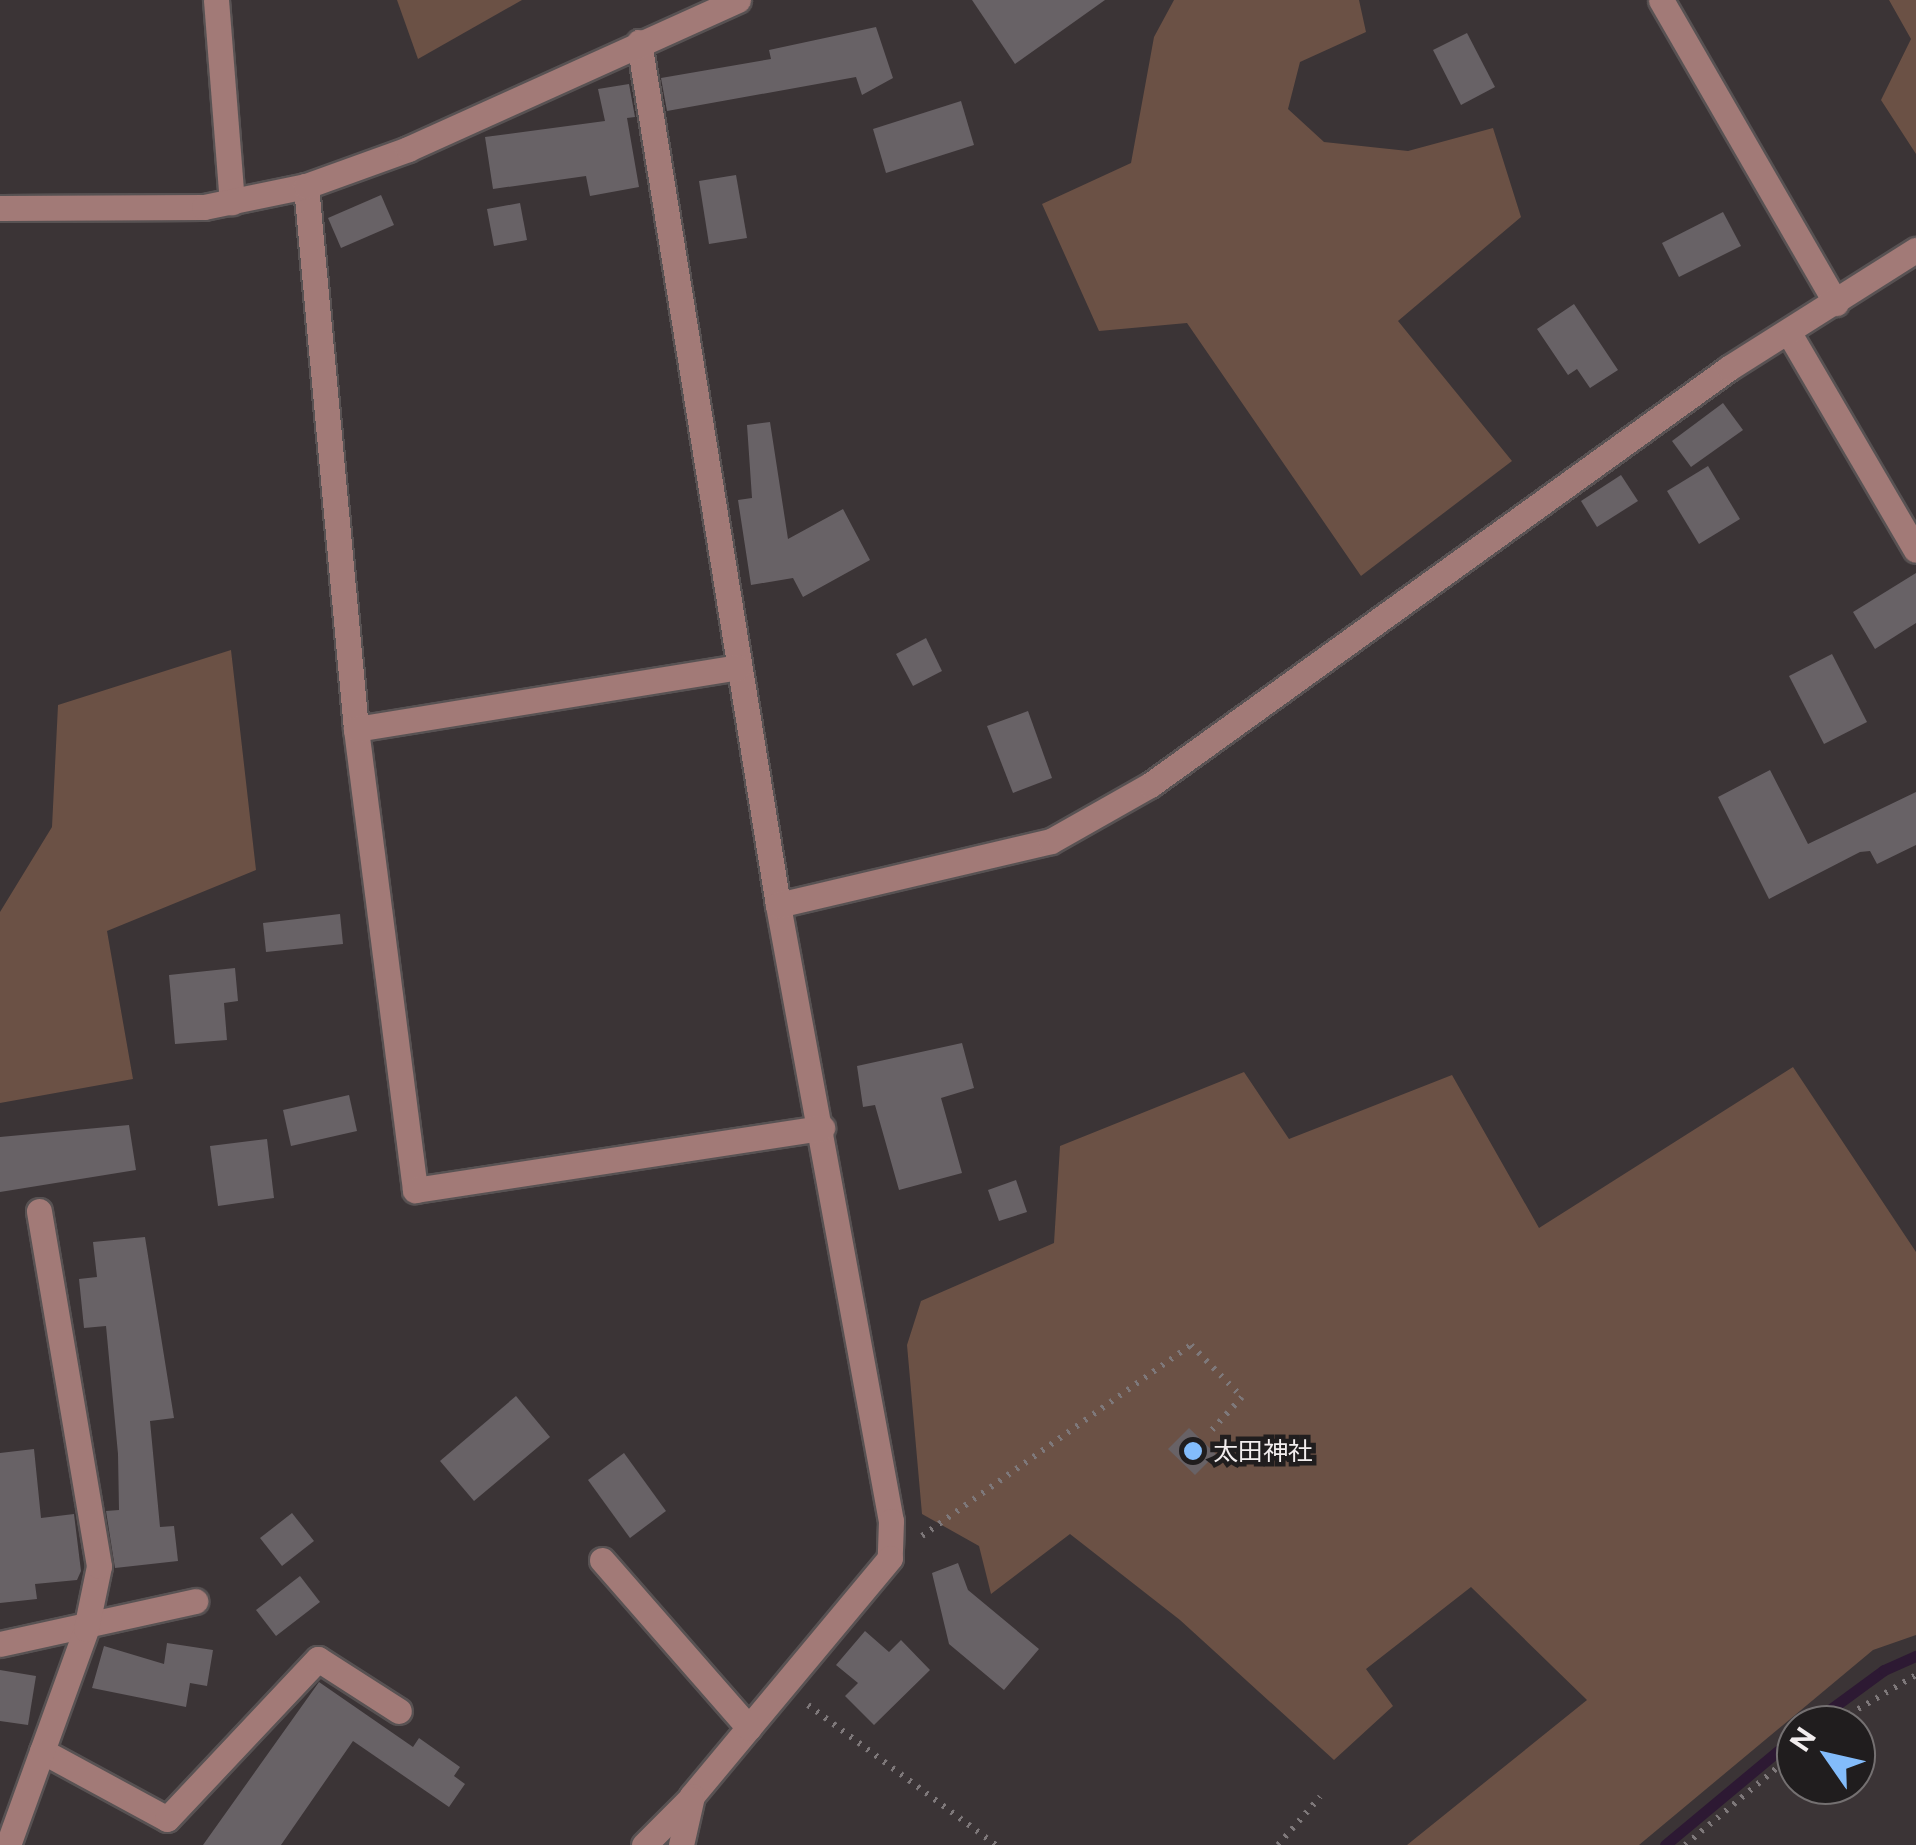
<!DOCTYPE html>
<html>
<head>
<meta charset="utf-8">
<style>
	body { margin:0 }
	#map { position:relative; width:1916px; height:1845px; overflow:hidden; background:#3b3436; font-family:"Public Sans","Noto Sans JP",sans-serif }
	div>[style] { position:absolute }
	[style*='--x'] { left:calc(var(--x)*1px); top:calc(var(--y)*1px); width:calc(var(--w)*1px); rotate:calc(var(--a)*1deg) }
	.green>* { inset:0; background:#6b5145 }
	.stream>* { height:11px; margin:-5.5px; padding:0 5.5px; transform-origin:5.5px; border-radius:5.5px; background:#2d1933 }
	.building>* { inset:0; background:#686266 }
	.path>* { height:6px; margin-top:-3px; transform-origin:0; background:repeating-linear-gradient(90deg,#7e787a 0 2.5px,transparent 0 10.5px) }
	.roads { filter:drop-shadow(2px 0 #585253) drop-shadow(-2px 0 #585253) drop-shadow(0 2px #585253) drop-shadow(0 -2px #585253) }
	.minor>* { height:25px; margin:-12.5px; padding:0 12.5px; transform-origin:12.5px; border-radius:12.5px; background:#a27a77 }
	.dots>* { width:28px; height:28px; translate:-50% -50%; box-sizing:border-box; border:5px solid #201d1e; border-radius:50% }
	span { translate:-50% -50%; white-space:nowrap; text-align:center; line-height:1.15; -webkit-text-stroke:9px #201d1e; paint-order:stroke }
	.poi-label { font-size:25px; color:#f2edee }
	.left { translate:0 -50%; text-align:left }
	.north { position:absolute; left:1776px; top:1705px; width:100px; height:100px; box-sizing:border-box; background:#201d1e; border:2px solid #747071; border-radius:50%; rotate:304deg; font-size:28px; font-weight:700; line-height:40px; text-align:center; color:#f2edee }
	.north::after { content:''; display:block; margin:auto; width:35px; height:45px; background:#83bcfb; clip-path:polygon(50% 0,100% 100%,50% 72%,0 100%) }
</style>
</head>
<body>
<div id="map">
	<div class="green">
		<i style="clip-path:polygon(397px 0,522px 0,418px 59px)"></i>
		<i style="clip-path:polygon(1174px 0,1359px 0,1366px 32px,1300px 62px,1288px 109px,1324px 142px,1408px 151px,1493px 128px,1521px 217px,1398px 321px,1512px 461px,1361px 576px,1187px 323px,1099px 331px,1042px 204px,1131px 163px,1154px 37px)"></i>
		<i style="clip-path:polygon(1889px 0,1916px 0,1916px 154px,1881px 100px,1911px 39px)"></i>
		<i style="clip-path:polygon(231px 650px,256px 870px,107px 931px,133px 1079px,0 1103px,0 912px,52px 827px,58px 705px)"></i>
		<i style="clip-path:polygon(1793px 1067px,1916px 1252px,1916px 1635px,1873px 1650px,1639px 1845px,1407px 1845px,1587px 1700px,1471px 1587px,1366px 1669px,1393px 1706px,1334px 1760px,1180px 1620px,1070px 1534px,991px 1594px,979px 1546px,922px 1514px,907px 1345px,921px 1301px,1054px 1243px,1060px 1146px,1244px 1072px,1289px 1139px,1452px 1075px,1539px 1228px)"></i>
	</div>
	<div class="stream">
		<i style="--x:1809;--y:1725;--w:93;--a:-36.3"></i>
		<i style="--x:1884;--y:1670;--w:35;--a:-24"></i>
		<i style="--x:1665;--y:1845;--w:170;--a:-39.8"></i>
	</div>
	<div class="building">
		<i style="clip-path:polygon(972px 0,1105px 0,1015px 64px)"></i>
		<i style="clip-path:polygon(876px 27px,893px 78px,862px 95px,856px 77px,667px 111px,661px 78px,771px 59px,769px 50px)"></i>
		<i style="clip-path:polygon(1467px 33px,1495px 87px,1461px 105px,1433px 50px)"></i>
		<i style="clip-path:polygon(629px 84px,635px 117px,627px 118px,639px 187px,590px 196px,586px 176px,493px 189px,485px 137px,605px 121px,598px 89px)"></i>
		<i style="clip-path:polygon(961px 101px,974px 145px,886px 173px,873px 129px)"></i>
		<i style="clip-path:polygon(736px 175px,747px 238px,709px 244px,699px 181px)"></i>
		<i style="clip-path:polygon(381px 195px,394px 225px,341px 248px,328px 218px)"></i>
		<i style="clip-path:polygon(520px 203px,527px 240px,494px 246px,487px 209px)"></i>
		<i style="clip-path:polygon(1723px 212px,1741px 246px,1679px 277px,1662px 243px)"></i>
		<i style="clip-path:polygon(1574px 304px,1618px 370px,1590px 388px,1577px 369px,1568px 375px,1537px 329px)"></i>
		<i style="clip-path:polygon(1723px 403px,1743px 430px,1691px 467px,1672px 441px)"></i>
		<i style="clip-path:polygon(770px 422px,788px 539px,843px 509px,870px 560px,803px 597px,793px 578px,751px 585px,738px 500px,752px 498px,747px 425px)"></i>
		<i style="clip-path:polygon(1708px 466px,1740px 519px,1699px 544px,1667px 491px)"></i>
		<i style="clip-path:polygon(1621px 475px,1638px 501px,1597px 527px,1581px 501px)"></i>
		<i style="clip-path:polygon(1916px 573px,1916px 623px,1875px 649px,1853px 612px)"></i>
		<i style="clip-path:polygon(926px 638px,942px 671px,913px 686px,896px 654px)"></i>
		<i style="clip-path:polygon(1832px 654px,1867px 722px,1824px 744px,1789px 676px)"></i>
		<i style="clip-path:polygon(1028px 711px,1052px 778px,1013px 793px,987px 726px)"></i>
		<i style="clip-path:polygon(1770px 770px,1808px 844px,1916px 792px,1916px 845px,1877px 864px,1870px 851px,1860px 852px,1769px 899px,1718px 797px)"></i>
		<i style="clip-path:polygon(340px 914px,343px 944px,266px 952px,263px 923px)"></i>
		<i style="clip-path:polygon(235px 968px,238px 1001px,224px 1003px,227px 1040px,175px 1044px,169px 975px)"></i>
		<i style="clip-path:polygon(962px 1043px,974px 1088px,941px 1098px,962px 1173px,899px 1190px,875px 1105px,863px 1107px,857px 1066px)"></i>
		<i style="clip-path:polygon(349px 1095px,357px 1131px,291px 1146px,283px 1110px)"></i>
		<i style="clip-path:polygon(129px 1125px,136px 1170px,0 1192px,0 1137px)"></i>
		<i style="clip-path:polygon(267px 1139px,274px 1198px,218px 1206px,210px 1146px)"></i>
		<i style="clip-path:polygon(1016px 1180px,1027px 1212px,999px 1221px,988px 1190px)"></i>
		<i style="clip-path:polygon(145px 1237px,174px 1418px,150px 1421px,160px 1527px,174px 1526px,178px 1561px,115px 1568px,106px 1511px,119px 1510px,118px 1454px,106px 1326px,84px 1328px,79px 1279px,97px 1277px,93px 1242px)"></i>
		<i style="clip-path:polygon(516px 1396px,550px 1437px,474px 1501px,440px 1461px)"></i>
		<i style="clip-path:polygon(1189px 1428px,1216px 1454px,1195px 1475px,1168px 1449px)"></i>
		<i style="clip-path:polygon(34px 1449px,41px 1518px,74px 1514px,81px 1571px,77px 1580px,35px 1584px,37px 1599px,0 1603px,0 1453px)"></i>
		<i style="clip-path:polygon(624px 1453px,666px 1511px,630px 1538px,588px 1480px)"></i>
		<i style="clip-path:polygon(292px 1513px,314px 1541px,282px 1566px,260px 1538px)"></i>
		<i style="clip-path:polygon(958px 1563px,968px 1590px,1039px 1649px,1004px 1690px,949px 1644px,932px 1573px)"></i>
		<i style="clip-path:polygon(300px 1576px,320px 1602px,276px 1636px,256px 1610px)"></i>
		<i style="clip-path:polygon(865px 1631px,889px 1652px,901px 1640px,930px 1670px,874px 1725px,845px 1696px,858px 1683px,836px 1665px)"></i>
		<i style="clip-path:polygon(167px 1643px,213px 1650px,207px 1686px,190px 1683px,186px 1707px,92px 1688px,104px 1646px,164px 1664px)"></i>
		<i style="clip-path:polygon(0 1670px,36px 1676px,28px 1725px,0 1721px)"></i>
		<i style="clip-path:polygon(319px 1682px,413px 1747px,419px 1738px,460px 1767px,454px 1776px,465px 1784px,449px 1807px,353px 1741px,281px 1845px,203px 1845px)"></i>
	</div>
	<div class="path">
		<i style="--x:922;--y:1536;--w:330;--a:-35.4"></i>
		<i style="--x:1191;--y:1345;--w:73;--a:45.6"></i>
		<i style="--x:1242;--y:1397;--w:46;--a:132.4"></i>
		<i style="--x:808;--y:1705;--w:234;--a:36.7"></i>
		<i style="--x:1831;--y:1725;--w:99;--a:-30.5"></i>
		<i style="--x:1278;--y:1845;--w:64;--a:-48.8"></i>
		<i style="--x:1685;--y:1845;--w:145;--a:-40"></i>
	</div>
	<div class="roads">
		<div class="minor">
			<i style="--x:216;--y:0;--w:203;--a:85.5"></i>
			<i style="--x:1661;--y:0;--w:350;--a:60"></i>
			<i style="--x:639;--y:42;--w:874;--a:80.85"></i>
			<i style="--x:778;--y:905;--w:626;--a:79.61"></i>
			<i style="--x:891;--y:1521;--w:37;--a:92"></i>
			<i style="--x:890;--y:1558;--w:310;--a:129.8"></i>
			<i style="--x:692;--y:1796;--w:50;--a:102.7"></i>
			<i style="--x:306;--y:186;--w:545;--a:84.74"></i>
			<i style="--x:356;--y:729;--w:465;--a:82.7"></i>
			<i style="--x:415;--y:1190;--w:412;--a:-8.7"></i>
			<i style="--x:0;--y:208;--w:204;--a:-0.3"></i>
			<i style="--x:204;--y:207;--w:104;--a:-11.6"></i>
			<i style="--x:306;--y:186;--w:109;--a:-19.9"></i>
			<i style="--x:408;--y:149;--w:362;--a:-24.3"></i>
			<i style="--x:1789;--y:333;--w:251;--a:59.7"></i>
			<i style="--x:356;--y:729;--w:387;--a:-9.2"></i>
			<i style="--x:778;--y:905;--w:280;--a:-13.2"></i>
			<i style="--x:1051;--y:841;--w:114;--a:-29.5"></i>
			<i style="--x:1150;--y:785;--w:714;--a:-35.76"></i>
			<i style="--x:1729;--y:368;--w:221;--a:-32.3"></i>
			<i style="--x:602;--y:1560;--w:223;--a:48.8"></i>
			<i style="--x:0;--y:1644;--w:200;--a:-12.4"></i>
			<i style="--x:42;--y:1751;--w:142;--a:28.5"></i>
			<i style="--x:167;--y:1819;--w:220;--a:-46.7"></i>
			<i style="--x:318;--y:1659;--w:96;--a:32.7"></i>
			<i style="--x:8;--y:1845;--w:230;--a:-70.1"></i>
			<i style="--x:86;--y:1629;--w:64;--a:-78.3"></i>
			<i style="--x:99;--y:1566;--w:360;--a:-99.6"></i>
			<i style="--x:644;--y:1845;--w:65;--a:-45"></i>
		</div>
	</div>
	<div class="dots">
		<i style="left:1193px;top:1451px;background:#83bcfb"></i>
	</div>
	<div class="poi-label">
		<span class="left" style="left:1213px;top:1451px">太田神社</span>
	</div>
	<div class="north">N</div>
</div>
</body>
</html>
